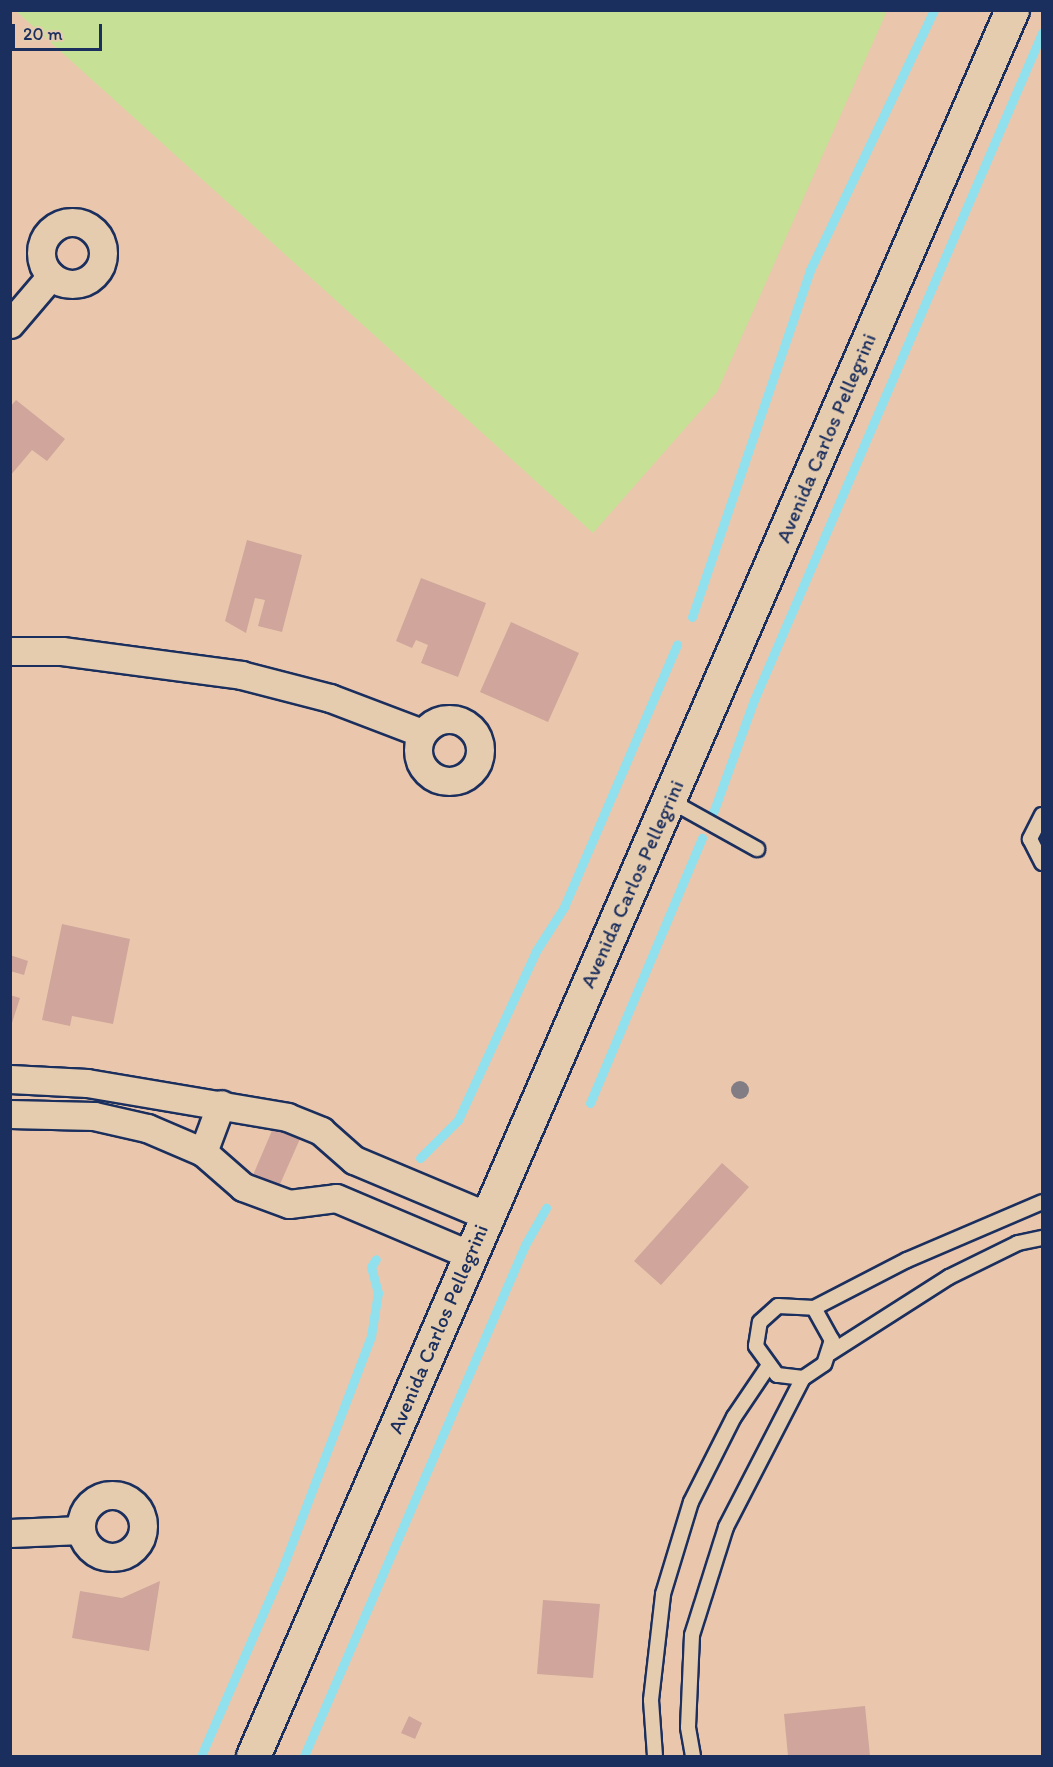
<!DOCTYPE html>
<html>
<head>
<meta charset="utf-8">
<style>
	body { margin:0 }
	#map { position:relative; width:1053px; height:1767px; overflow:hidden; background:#eac7ac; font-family:Itim,sans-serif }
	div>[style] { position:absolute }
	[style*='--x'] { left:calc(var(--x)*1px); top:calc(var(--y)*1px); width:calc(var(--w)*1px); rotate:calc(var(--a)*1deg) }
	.green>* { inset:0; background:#c6e096 }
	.stream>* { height:9px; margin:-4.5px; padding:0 4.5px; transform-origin:4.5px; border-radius:4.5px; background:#90e0ed }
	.building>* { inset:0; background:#d0a59b }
	.roads { filter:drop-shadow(2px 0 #1b2f5e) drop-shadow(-2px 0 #1b2f5e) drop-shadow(0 2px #1b2f5e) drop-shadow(0 -2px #1b2f5e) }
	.lane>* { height:14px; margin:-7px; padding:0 7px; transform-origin:7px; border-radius:7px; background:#e6ccae }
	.street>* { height:27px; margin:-13.5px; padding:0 13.5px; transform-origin:13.5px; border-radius:13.5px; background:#e6ccae }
	.street>.ring { margin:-13.5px; padding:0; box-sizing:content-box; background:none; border:27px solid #e6ccae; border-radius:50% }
	.secondary>* { height:33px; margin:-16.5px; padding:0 16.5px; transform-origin:16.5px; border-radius:16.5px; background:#e6ccae }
	.trees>* { width:18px; height:18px; margin:-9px; border-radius:50%; background:#827d84 }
	span { translate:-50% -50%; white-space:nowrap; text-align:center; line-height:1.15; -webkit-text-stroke:5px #e6ccae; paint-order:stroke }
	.street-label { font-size:21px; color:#1b2f5e }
	.frame { position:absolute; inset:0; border:12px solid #1b2f5e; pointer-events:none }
	.scale { position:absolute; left:12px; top:24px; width:90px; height:27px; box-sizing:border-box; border:3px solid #1b2f5e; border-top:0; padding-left:8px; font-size:18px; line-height:21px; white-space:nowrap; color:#1b2f5e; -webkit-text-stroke:4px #e6ccae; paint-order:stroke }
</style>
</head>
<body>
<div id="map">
	<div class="green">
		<i style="clip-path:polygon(16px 11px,887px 11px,717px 392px,593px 533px)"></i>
	</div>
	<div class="stream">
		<i style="--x:692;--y:617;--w:367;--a:-71.2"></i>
		<i style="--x:810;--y:270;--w:288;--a:-64.5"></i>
		<i style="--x:713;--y:813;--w:120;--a:-70.1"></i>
		<i style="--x:754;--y:700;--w:727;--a:-66.65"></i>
		<i style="--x:590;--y:1103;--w:288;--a:-67.1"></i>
		<i style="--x:420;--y:1158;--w:54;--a:-45"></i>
		<i style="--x:458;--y:1120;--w:186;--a:-65.2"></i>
		<i style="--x:536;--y:951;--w:52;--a:-57.5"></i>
		<i style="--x:564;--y:907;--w:286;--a:-66.7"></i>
		<i style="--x:201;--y:1756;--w:201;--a:-66.5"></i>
		<i style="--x:281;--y:1572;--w:253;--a:-69.1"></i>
		<i style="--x:371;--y:1336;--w:44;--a:-80.8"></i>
		<i style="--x:378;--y:1293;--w:27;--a:-105"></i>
		<i style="--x:371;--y:1267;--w:9;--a:-58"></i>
		<i style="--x:304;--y:1756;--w:557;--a:-66.61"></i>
		<i style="--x:525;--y:1245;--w:43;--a:-60.4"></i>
	</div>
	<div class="building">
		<i style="clip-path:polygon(16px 400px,65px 439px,47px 461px,32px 450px,10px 476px,10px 407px)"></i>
		<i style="clip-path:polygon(247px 540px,302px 555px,282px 632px,258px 626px,265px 600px,255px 598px,246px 633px,225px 621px)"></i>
		<i style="clip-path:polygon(421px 578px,486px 603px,458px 677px,421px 663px,428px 645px,416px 640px,412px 648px,396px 641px)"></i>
		<i style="clip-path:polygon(511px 622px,579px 653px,548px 722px,480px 692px)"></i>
		<i style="clip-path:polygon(62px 924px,130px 939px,113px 1024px,72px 1016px,70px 1026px,42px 1020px)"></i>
		<i style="clip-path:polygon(10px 955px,28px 961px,24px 975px,10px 971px)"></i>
		<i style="clip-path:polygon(10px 995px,20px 998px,11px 1026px,10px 1026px)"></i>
		<i style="clip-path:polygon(283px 1105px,310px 1116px,270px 1207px,244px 1196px)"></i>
		<i style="clip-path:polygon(722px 1163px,749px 1187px,661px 1285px,634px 1261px)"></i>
		<i style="clip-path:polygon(160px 1581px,149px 1651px,72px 1638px,80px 1591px,122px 1598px)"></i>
		<i style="clip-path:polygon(543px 1600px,600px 1604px,593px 1678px,537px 1674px)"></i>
		<i style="clip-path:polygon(865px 1706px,870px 1756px,788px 1756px,784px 1714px)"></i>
		<i style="clip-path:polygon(409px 1716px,422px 1723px,415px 1739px,401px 1733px)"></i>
	</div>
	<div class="roads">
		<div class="lane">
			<i style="--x:669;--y:800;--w:101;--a:29.1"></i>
			<i style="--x:1042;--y:815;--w:27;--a:117"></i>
			<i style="--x:1030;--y:839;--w:27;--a:63"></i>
			<i style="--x:814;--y:1308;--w:37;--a:61"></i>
			<i style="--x:832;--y:1340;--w:25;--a:108"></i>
			<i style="--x:824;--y:1364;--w:25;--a:146"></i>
			<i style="--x:803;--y:1378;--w:26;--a:-173"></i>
			<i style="--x:777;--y:1375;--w:36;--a:-126"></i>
			<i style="--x:756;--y:1346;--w:24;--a:-81"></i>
			<i style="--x:760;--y:1322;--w:24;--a:-42"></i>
			<i style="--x:778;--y:1306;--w:36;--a:3"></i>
			<i style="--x:814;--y:1308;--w:105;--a:-27.3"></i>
			<i style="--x:907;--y:1260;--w:147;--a:-23.2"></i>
			<i style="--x:830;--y:1353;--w:141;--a:-32.6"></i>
			<i style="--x:949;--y:1277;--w:77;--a:-26.2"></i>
			<i style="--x:1018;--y:1243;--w:25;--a:-12"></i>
			<i style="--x:655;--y:1756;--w:56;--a:-94.1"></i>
			<i style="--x:651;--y:1700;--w:107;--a:-83.5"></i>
			<i style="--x:663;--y:1594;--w:96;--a:-73.1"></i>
			<i style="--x:691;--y:1502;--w:95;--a:-63.2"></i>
			<i style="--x:734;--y:1417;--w:59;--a:-56"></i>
			<i style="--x:693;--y:1756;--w:29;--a:-100"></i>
			<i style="--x:688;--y:1727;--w:92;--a:-87.5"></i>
			<i style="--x:692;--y:1635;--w:113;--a:-72.5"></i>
			<i style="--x:726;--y:1527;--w:168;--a:-62.7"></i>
		</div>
		<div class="street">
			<i class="ring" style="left:41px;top:222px;width:35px;height:35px"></i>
			<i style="--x:10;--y:324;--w:63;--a:-49.5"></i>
			<i style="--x:10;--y:651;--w:52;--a:0"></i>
			<i style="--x:62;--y:651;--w:181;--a:7.6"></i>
			<i style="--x:241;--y:675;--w:92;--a:14.5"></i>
			<i style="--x:330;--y:698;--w:98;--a:20.8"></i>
			<i class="ring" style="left:418px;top:719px;width:35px;height:35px"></i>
			<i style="--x:10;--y:1079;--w:77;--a:3"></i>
			<i style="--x:87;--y:1083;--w:203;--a:9.6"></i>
			<i style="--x:287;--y:1117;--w:37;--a:22"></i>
			<i style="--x:321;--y:1131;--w:44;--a:41.3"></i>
			<i style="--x:354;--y:1160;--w:144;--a:22.8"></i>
			<i style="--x:10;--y:1114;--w:84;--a:1.4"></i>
			<i style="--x:94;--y:1116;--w:54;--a:12.8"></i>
			<i style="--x:147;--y:1128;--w:61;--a:23.2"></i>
			<i style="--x:203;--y:1152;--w:53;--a:41.2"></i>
			<i style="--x:243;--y:1187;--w:49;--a:20.3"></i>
			<i style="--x:289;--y:1204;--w:47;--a:-7.3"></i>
			<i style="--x:336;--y:1198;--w:146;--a:23"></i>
			<i style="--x:203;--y:1152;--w:51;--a:-69.4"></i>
			<i class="ring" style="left:81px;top:1495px;width:35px;height:35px"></i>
			<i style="--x:10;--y:1533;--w:71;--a:-2.4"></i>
		</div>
		<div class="secondary">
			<i style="--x:253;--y:1756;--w:1904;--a:-66.51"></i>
		</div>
	</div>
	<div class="trees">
		<i style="left:740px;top:1090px"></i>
	</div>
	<div class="street-label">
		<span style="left:826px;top:438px;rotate:-67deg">Avenida Carlos Pellegrini</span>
		<span style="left:632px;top:884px;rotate:-66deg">Avenida Carlos Pellegrini</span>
		<span style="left:438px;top:1329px;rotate:-67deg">Avenida Carlos Pellegrini</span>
	</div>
	<div class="frame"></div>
	<div class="scale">20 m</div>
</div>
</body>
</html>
